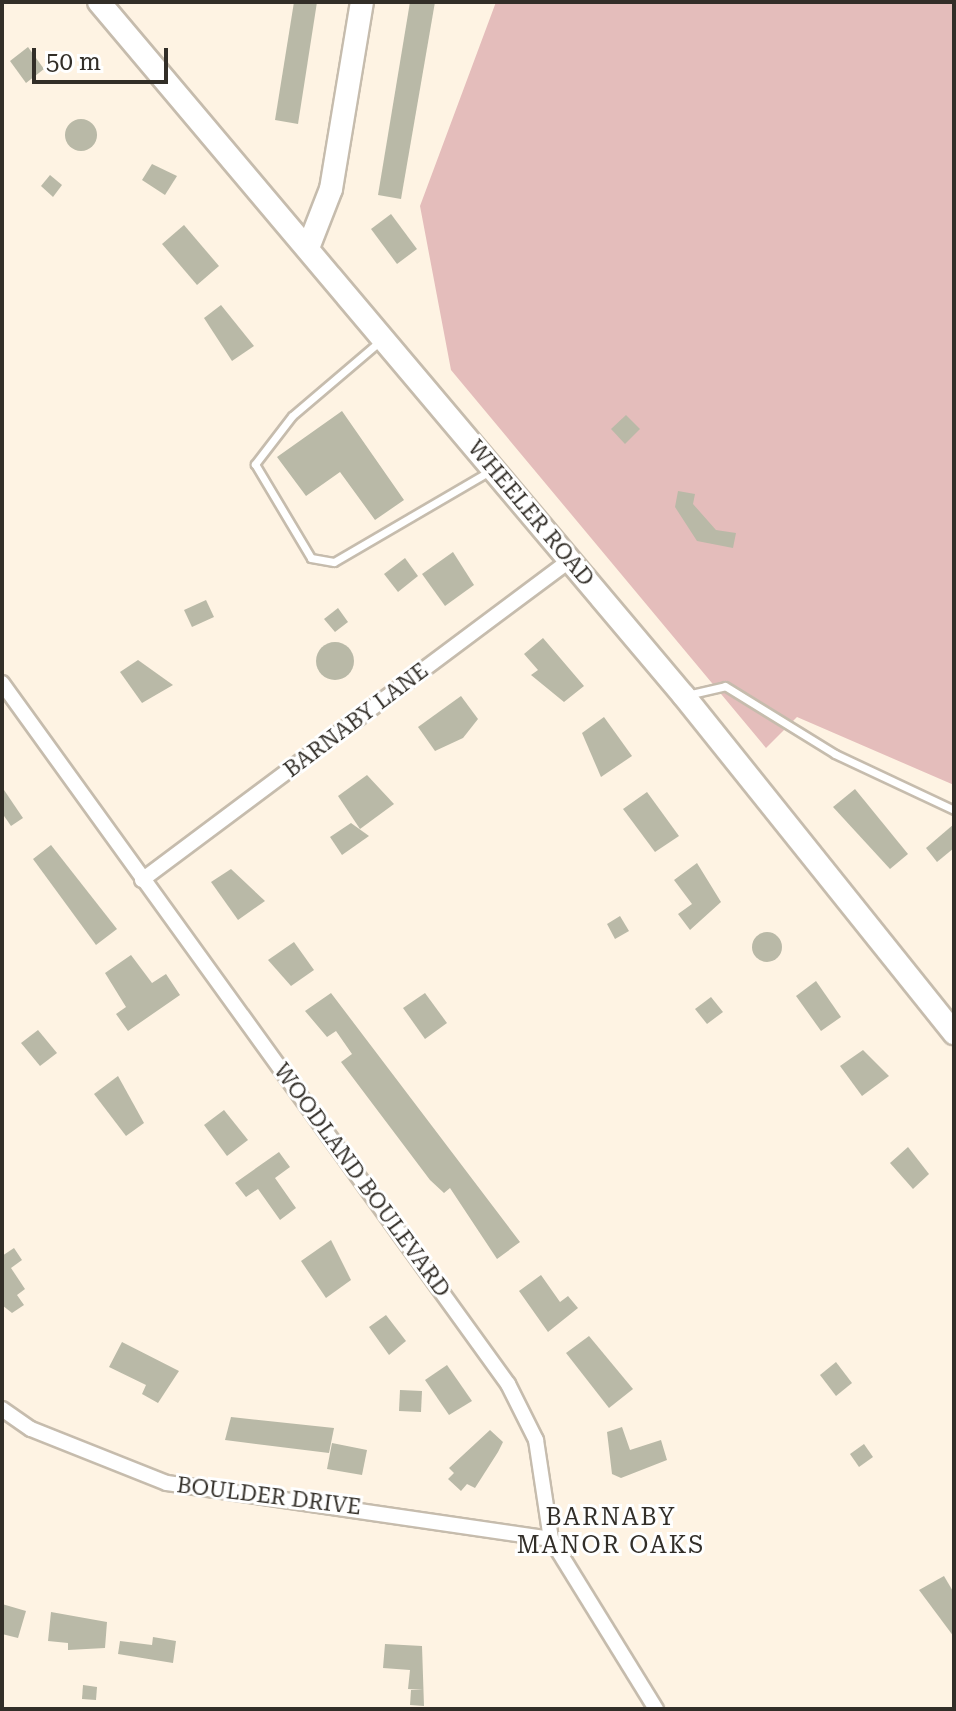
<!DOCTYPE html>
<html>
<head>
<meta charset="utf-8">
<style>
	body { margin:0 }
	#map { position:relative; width:956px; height:1711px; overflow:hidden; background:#fef3e3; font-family:"Roboto Serif",serif }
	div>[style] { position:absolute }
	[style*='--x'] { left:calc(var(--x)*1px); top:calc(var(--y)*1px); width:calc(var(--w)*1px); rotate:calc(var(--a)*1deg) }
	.green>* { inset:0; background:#e4bdbb }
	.building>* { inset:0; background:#b9b9a7 }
	.round { border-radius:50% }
	.roads { filter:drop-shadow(2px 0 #c6bcad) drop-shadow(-2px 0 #c6bcad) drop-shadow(0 2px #c6bcad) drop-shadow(0 -2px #c6bcad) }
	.service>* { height:7px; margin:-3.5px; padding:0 3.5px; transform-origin:3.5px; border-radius:3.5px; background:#fff }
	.minor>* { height:14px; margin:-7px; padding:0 7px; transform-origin:7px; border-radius:7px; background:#fff }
	.secondary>* { height:22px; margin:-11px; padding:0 11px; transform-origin:11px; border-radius:11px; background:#fff }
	span { translate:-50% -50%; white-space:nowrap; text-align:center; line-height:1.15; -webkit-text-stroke:6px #fff; paint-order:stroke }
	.street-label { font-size:22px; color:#322e28 }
	.neighbourhood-label { font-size:24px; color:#322e28; letter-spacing:2px }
	.frame { position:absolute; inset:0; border:4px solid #322e28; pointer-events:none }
	.scale { position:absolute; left:32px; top:48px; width:136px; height:36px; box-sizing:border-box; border:4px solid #322e28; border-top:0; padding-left:10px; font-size:24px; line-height:28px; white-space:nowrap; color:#322e28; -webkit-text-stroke:6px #fff; paint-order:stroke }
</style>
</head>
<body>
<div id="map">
	<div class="green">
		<i style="clip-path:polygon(496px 2px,954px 2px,954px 785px,797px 717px,766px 748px,451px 370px,420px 206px)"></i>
	</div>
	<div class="building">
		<i style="clip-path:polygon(294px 2px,317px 2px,298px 124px,275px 120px)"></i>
		<i style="clip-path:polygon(410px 2px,435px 2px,401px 199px,378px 195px)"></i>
		<i style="clip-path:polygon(28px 47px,44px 69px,26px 83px,10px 61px)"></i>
		<i class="round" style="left:65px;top:119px;width:32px;height:32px"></i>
		<i style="clip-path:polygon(152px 164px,177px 176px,165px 195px,142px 180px)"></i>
		<i style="clip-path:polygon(50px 175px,62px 185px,53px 197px,41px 186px)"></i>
		<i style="clip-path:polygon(391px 214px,417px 249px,397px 264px,371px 229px)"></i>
		<i style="clip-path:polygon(184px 225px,219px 266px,197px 285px,162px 244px)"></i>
		<i style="clip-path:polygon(221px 305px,254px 346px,232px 361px,204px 318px)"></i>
		<i style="clip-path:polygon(342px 411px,404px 500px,375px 520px,340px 472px,306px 496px,277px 457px)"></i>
		<i style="clip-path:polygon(626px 415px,640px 429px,625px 444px,611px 429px)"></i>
		<i style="clip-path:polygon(678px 491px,695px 494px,693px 504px,716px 530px,736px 533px,733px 548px,697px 541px,675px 507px)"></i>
		<i style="clip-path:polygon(453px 552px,474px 585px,445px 606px,422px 574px)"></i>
		<i style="clip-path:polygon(405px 558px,418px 576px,398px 592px,384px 574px)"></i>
		<i style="clip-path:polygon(206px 600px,214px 617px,192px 627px,184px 610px)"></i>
		<i style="clip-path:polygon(338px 608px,348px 622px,335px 632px,324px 619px)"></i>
		<i style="clip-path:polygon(543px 638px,584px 686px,564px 702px,531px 675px,538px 670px,524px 654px)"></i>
		<i class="round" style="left:316px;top:642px;width:38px;height:38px"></i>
		<i style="clip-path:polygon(138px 660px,173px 685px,142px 703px,120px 672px)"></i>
		<i style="clip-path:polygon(461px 696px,478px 719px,463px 738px,435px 751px,418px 727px)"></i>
		<i style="clip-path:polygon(604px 717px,632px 756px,601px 777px,582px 733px)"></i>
		<i style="clip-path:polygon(367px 775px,394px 804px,360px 829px,338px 796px)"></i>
		<i style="clip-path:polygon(2px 787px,23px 818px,11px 826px,2px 813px)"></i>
		<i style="clip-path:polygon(855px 789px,908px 854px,890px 869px,833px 807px)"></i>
		<i style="clip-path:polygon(647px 792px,679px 836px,655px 852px,623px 809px)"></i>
		<i style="clip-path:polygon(351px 823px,369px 836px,342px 855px,330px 837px)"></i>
		<i style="clip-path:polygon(954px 824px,954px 848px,937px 862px,926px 848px)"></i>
		<i style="clip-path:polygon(51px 845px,117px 929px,96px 945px,33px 859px)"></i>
		<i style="clip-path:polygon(697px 863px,721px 902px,690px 930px,678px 914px,692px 904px,674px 880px)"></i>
		<i style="clip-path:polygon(231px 869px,265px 901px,238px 920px,211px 882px)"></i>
		<i style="clip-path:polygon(620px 916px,629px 931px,615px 939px,607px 924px)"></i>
		<i class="round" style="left:752px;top:932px;width:30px;height:30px"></i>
		<i style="clip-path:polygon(294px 942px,314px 970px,291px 986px,268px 960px)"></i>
		<i style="clip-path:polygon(131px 955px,152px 983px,166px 974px,180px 995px,128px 1031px,116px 1014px,126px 1007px,105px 973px)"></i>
		<i style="clip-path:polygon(816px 981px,841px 1017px,821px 1031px,796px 996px)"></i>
		<i style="clip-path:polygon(331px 993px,520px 1242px,497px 1259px,450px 1188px,444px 1193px,430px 1180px,341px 1062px,352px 1054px,336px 1031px,327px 1037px,305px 1011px)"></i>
		<i style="clip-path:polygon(425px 993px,447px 1023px,425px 1039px,403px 1008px)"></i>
		<i style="clip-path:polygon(711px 997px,723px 1012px,707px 1024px,695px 1009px)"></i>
		<i style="clip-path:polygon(38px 1030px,57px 1053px,40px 1066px,21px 1043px)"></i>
		<i style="clip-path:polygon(863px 1050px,889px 1076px,862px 1096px,840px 1066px)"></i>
		<i style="clip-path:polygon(118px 1076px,144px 1123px,126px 1136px,94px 1094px)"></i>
		<i style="clip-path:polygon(224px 1110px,248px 1140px,227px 1156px,204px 1125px)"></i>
		<i style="clip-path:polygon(908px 1147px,929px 1174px,913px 1189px,890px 1163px)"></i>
		<i style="clip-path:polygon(279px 1152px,290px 1167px,275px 1178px,296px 1208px,280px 1220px,258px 1189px,246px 1197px,235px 1183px)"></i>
		<i style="clip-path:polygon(331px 1240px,351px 1280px,326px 1298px,301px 1261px)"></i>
		<i style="clip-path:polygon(14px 1248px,22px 1260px,11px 1268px,25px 1289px,17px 1295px,24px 1305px,12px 1313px,2px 1305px,2px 1256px)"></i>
		<i style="clip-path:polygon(541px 1275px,560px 1302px,568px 1296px,578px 1308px,548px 1332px,519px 1291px)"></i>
		<i style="clip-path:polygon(386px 1315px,406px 1341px,389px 1355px,369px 1327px)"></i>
		<i style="clip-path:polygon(589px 1336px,633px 1389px,609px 1408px,566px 1353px)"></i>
		<i style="clip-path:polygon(122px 1342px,179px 1371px,158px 1403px,142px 1394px,146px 1385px,109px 1367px)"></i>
		<i style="clip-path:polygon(836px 1362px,852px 1383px,836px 1396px,820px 1375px)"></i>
		<i style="clip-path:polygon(447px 1365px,472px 1401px,449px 1415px,425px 1380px)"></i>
		<i style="clip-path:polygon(400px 1390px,422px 1391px,421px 1412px,399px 1411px)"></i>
		<i style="clip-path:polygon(231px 1417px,334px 1428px,329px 1453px,225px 1440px)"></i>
		<i style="clip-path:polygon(622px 1427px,630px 1450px,661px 1440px,667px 1460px,621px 1478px,612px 1474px,607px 1432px)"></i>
		<i style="clip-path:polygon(490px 1430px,503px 1442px,498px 1452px,475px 1488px,467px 1484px,461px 1491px,448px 1479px,454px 1473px,449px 1468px)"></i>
		<i style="clip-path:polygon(332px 1443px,367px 1450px,362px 1475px,327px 1469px)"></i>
		<i style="clip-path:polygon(864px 1444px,873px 1457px,859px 1467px,850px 1454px)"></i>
		<i style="clip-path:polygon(944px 1576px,954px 1593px,954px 1637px,919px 1590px)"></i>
		<i style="clip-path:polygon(2px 1604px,26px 1611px,18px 1638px,2px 1634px)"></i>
		<i style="clip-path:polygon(51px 1612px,107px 1622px,105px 1648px,68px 1650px,68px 1643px,48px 1641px)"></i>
		<i style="clip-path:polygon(153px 1637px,176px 1641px,173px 1663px,118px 1654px,120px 1641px,152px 1645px)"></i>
		<i style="clip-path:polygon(385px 1644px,422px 1646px,424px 1706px,410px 1705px,411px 1690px,424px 1690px,408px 1689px,410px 1670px,383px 1668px)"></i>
		<i style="clip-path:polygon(83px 1685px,97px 1687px,96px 1700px,82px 1699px)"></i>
	</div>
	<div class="roads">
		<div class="service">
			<i style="--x:379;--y:342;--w:114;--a:139.6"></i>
			<i style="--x:292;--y:416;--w:61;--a:127.6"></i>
			<i style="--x:255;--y:464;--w:109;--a:59.2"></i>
			<i style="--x:311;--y:558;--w:23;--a:10"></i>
			<i style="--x:334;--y:562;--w:181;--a:-30.3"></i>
			<i style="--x:687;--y:695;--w:39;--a:-13"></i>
			<i style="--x:725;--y:686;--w:129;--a:31.7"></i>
			<i style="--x:835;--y:754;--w:132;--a:25.2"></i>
		</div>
		<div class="minor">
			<i style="--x:2;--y:683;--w:865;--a:54.18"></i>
			<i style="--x:508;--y:1384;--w:63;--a:63.4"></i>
			<i style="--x:536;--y:1440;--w:100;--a:81.4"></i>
			<i style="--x:551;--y:1539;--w:200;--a:58.3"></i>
			<i style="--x:142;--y:880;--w:534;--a:-36.78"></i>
			<i style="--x:2;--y:1409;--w:35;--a:35"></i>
			<i style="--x:31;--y:1429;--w:146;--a:21.7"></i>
			<i style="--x:167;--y:1483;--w:388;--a:8.3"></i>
		</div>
		<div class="secondary">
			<i style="--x:99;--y:2;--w:908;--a:49.87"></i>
			<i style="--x:684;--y:696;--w:432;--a:51.3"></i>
			<i style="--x:308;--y:248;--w:63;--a:-68.7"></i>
			<i style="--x:331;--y:189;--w:190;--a:-80.6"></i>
		</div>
	</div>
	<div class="street-label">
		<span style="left:531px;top:513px;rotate:50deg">WHEELER ROAD</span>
		<span style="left:356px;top:720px;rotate:-37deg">BARNABY LANE</span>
		<span style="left:362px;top:1180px;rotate:54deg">WOODLAND BOULEVARD</span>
		<span style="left:269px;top:1496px;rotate:7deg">BOULDER DRIVE</span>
	</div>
	<div class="neighbourhood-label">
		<span style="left:611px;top:1532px">BARNABY<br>MANOR OAKS</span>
	</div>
	<div class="frame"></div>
	<div class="scale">50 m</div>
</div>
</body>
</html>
